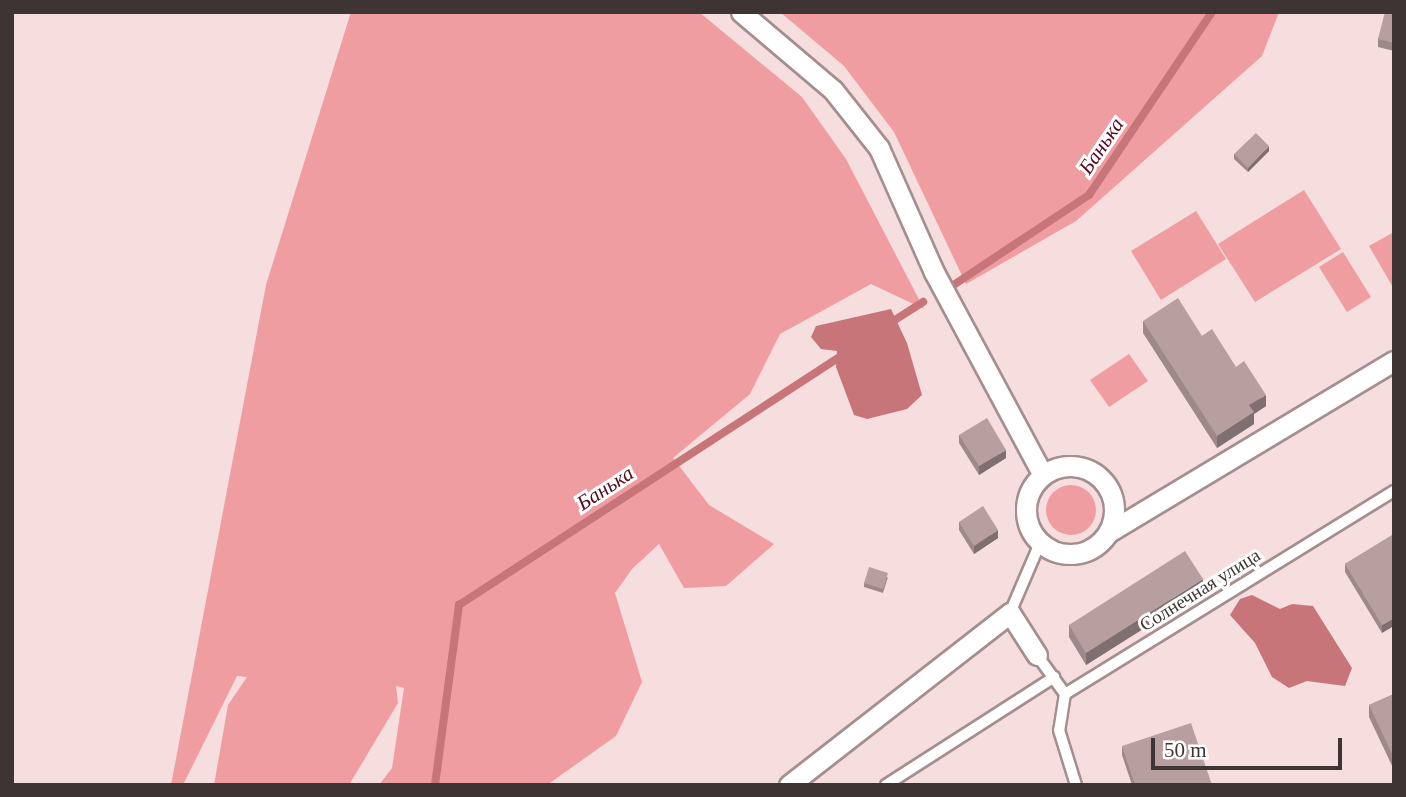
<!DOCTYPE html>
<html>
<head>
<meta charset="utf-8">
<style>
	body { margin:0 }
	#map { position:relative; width:1406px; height:797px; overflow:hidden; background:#f6ddde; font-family:"Times New Roman",serif }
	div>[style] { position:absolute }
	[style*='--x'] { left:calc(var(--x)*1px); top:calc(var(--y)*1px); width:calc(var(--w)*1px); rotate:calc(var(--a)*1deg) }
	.green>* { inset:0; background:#f09da1 }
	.round { border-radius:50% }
	.water>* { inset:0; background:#c77579 }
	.stream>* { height:8px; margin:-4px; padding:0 4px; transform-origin:4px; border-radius:4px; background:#c77579 }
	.roads { filter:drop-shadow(2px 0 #a58e8f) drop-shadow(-2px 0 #a58e8f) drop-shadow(0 2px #a58e8f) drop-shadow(0 -2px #a58e8f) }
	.lane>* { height:10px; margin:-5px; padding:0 5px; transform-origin:5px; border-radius:5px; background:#fff }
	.street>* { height:19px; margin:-9.5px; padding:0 9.5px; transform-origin:9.5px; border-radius:9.5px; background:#fff }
	.street>.ring { margin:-9.5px; padding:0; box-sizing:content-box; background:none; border:19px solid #fff; border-radius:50% }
	.wall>* { inset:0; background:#9d898a }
	.shaded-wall>* { inset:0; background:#806f70 }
	.building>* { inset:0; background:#b79fa0 }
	span { translate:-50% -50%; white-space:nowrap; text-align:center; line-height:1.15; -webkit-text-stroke:6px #fff; paint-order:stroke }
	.street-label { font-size:19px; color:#3e3434 }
	.water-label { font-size:21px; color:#560a19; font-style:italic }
	.frame { position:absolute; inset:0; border:14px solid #3e3434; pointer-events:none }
	.scale { position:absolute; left:1151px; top:738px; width:191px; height:32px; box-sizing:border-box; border:4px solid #3e3434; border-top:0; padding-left:9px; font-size:21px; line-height:24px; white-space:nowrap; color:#3e3434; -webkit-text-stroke:5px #fff; paint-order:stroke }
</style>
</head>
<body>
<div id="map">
	<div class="green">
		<i style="clip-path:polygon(351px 12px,699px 12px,802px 97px,846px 159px,924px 309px,871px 284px,780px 334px,750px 394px,673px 458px,709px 505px,774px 544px,726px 586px,684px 588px,659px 544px,632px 569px,615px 593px,642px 682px,616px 736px,547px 785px,379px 785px,392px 768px,404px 688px,396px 686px,398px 703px,349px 785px,214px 785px,228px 705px,247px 677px,237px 676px,183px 785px,171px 785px,266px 285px)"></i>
		<i style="clip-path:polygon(780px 12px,1279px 12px,1262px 56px,1076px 221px,966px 284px,894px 132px,844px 66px)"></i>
		<i style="clip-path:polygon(1304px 190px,1341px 249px,1255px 302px,1218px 244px)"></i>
		<i style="clip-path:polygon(1196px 211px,1226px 259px,1161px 300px,1131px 251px)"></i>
		<i style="clip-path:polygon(1394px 232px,1394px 289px,1369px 246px)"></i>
		<i style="clip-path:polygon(1343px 252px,1371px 297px,1347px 312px,1319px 267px)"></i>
		<i style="clip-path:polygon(1129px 354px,1148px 381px,1109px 407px,1090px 380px)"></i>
		<i class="round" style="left:1046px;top:485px;width:50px;height:50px"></i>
	</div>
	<div class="water">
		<i style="clip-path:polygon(891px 309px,907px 343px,922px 395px,907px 409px,867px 419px,854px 415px,836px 367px,837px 351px,821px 349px,811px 337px,816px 326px)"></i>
		<i style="clip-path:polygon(1252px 595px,1280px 609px,1292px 604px,1313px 606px,1352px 668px,1345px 686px,1307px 681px,1289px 688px,1272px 677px,1255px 643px,1230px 615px,1240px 599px)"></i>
	</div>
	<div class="stream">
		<i style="--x:949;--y:288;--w:168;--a:-33.6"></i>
		<i style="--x:1089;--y:195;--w:220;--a:-56.1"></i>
		<i style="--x:887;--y:325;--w:43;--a:-32.6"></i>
		<i style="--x:435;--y:785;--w:182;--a:-82.4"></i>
		<i style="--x:459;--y:605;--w:460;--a:-33.1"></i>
	</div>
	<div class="roads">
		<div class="lane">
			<i style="--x:1010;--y:613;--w:76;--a:-66.8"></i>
			<i style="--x:1037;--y:655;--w:48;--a:54.3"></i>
			<i style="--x:1065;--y:694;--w:387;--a:-31.7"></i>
			<i style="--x:1065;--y:694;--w:36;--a:99"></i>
			<i style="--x:1059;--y:730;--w:58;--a:72.8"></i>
			<i style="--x:886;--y:785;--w:200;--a:-32.7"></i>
		</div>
		<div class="street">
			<i style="--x:741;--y:12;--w:121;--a:40.3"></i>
			<i style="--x:833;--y:90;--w:74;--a:51.6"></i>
			<i style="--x:879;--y:148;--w:136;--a:66.1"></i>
			<i style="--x:934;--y:272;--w:230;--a:61.8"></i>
			<i class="ring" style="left:1026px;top:466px;width:69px;height:69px"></i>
			<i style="--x:1109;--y:532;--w:332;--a:-31"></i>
			<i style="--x:789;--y:785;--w:280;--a:-37.9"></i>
			<i style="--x:1010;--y:613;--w:50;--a:57.3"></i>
		</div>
	</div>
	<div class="wall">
		<i style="clip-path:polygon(1394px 12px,1394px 51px,1378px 47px,1378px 39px)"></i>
		<i style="clip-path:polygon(1269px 151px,1248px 172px,1234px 159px,1234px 154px)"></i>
		<i style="clip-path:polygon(1143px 321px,1236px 367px,1266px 406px,1254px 414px,1254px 424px,1217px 448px,1143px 333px)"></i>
		<i style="clip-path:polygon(959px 435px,1006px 458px,979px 475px,959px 443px)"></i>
		<i style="clip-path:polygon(959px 522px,998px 538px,974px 554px,959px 530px)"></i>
		<i style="clip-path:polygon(1394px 534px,1382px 633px,1345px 572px,1345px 564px)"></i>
		<i style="clip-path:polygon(888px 577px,883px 593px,864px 587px,864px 583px)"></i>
		<i style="clip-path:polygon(1203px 591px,1086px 665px,1069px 637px,1069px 625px)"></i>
		<i style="clip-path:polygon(1394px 694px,1394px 770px,1369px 717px,1369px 705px)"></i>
		<i style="clip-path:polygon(1122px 746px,1212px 785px,1132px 785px,1122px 755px)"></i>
	</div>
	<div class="shaded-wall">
		<i style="clip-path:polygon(1269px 146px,1269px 151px,1248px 172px,1248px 168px)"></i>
		<i style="clip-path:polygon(1266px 395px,1266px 406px,1254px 414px,1254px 424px,1217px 448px,1217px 436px,1249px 405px)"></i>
		<i style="clip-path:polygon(1006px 450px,1006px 458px,979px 475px,979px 466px)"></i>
		<i style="clip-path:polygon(998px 530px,998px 538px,974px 554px,974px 546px)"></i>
		<i style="clip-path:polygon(1203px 579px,1203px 591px,1086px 665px,1086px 653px)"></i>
		<i style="clip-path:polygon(1394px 618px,1394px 626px,1382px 633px,1382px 625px)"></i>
	</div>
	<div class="building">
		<i style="clip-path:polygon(1385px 12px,1394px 12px,1394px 43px,1378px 39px)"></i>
		<i style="clip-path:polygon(1256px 133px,1269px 146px,1248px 168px,1234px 154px)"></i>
		<i style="clip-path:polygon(1178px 298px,1202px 336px,1212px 329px,1236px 367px,1244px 361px,1266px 395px,1249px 405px,1254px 412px,1217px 436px,1143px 321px)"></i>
		<i style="clip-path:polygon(987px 418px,1006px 450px,979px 466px,959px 435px)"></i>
		<i style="clip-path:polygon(983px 506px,998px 530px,974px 546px,959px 522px)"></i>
		<i style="clip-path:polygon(1394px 534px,1394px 618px,1382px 625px,1345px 564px)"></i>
		<i style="clip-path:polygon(1185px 551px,1203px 579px,1086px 653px,1069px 625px)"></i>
		<i style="clip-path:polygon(869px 567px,888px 573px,883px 589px,864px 583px)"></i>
		<i style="clip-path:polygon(1394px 694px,1394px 758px,1369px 705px)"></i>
		<i style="clip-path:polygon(1191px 723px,1212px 785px,1135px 785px,1122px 746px)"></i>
	</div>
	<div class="street-label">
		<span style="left:1200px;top:590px;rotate:-32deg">Солнечная улица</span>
	</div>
	<div class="water-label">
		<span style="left:1101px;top:146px;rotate:-56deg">Банька</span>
		<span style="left:605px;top:488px;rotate:-33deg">Банька</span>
	</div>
	<div class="frame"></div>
	<div class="scale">50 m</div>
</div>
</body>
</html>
